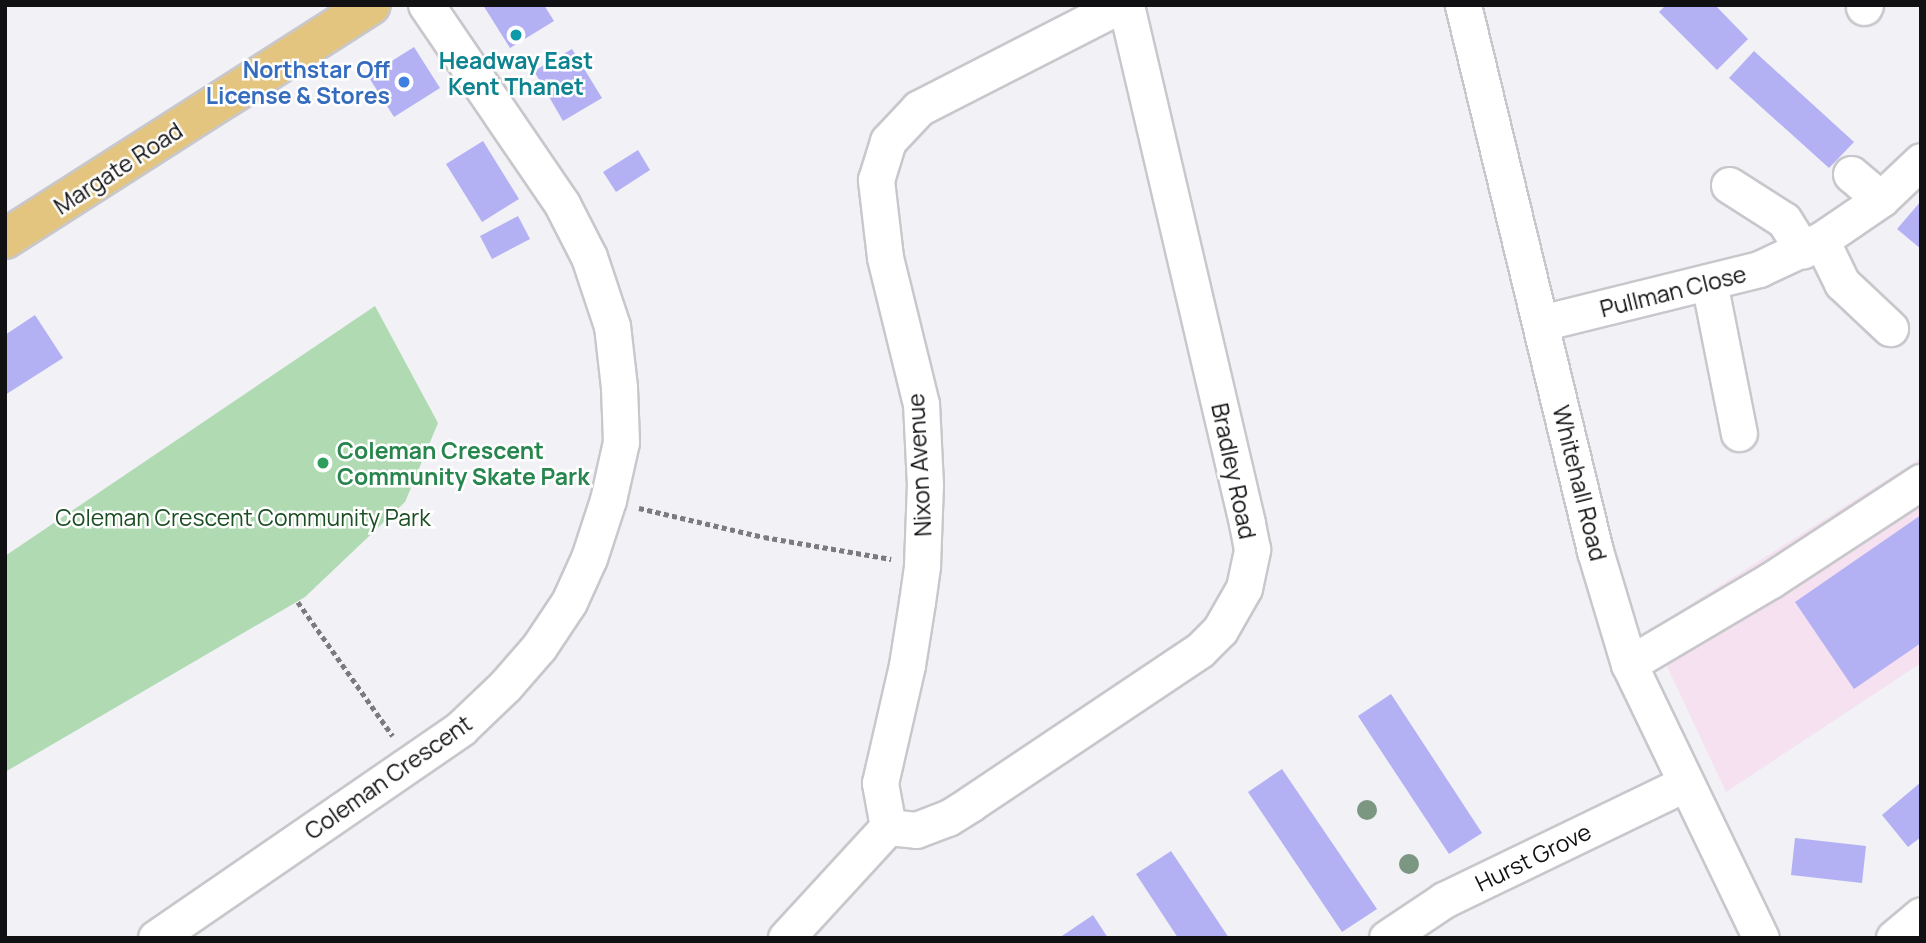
<!DOCTYPE html>
<html>
<head>
<meta charset="utf-8">
<style>
	body { margin:0 }
	#map { position:relative; width:1926px; height:943px; overflow:hidden; background:#f1f1f6; font-family:Manrope,sans-serif }
	div>[style] { position:absolute }
	[style*='--x'] { left:calc(var(--x)*1px); top:calc(var(--y)*1px); width:calc(var(--w)*1px); rotate:calc(var(--a)*1deg) }
	.industrial>* { inset:0; background:#f6e1f0 }
	.green>* { inset:0; background:#afdab2 }
	.building>* { inset:0; background:#b3b1f4 }
	.path>* { height:4.5px; margin-top:-2.25px; transform-origin:0; background:repeating-linear-gradient(90deg,#7b7b7f 0 5px,transparent 0 8.5px) }
	.roads { filter:drop-shadow(2px 0 #c8c8cc) drop-shadow(-2px 0 #c8c8cc) drop-shadow(0 2px #c8c8cc) drop-shadow(0 -2px #c8c8cc) }
	.minor>* { height:35px; margin:-17.5px; padding:0 17.5px; transform-origin:17.5px; border-radius:17.5px; background:#fff }
	.major>* { height:38px; margin:-19px; padding:0 19px; transform-origin:19px; border-radius:19px; background:#e4c57f }
	.trees>* { width:20px; height:20px; margin:-10px; border-radius:50%; background:#7b9782 }
	.dots>* { width:19px; height:19px; translate:-50% -50%; box-sizing:border-box; border:4px solid #fff; border-radius:50% }
	span { translate:-50% -50%; white-space:nowrap; text-align:center; line-height:1.15; -webkit-text-stroke:5px #fff; paint-order:stroke }
	.culture-label { font-size:23px; color:#0d838f; font-weight:700 }
	.shop-label { font-size:23px; color:#366cbe; font-weight:700 }
	.right { translate:-100% -50%; text-align:right }
	.street-label { font-size:23px; color:#111113 }
	.leisure-label { font-size:23px; color:#27864d; font-weight:700 }
	.left { translate:0 -50%; text-align:left }
	.park-label { font-size:23px; color:#1b4e23 }
	.frame { position:absolute; inset:0; border:7px solid #111113; pointer-events:none }
</style>
</head>
<body>
<div id="map">
	<div class="industrial">
		<i style="clip-path:polygon(1921px 458px,1921px 663px,1726px 792px,1650px 630px)"></i>
	</div>
	<div class="green">
		<i style="clip-path:polygon(375px 306px,438px 423px,405px 502px,305px 597px,5px 772px,5px 556px)"></i>
	</div>
	<div class="building">
		<i style="clip-path:polygon(483px 5px,544px 5px,554px 21px,510px 48px)"></i>
		<i style="clip-path:polygon(1666px 5px,1715px 5px,1748px 39px,1717px 70px,1659px 12px)"></i>
		<i style="clip-path:polygon(414px 47px,440px 88px,394px 117px,368px 76px)"></i>
		<i style="clip-path:polygon(572px 49px,602px 98px,563px 121px,534px 71px)"></i>
		<i style="clip-path:polygon(1754px 51px,1854px 142px,1829px 168px,1729px 78px)"></i>
		<i style="clip-path:polygon(483px 141px,519px 199px,482px 222px,446px 164px)"></i>
		<i style="clip-path:polygon(638px 150px,650px 170px,616px 192px,603px 172px)"></i>
		<i style="clip-path:polygon(1921px 201px,1921px 249px,1897px 229px)"></i>
		<i style="clip-path:polygon(518px 216px,530px 239px,492px 259px,480px 236px)"></i>
		<i style="clip-path:polygon(35px 315px,63px 358px,5px 395px,5px 335px)"></i>
		<i style="clip-path:polygon(1921px 515px,1921px 643px,1854px 689px,1795px 602px)"></i>
		<i style="clip-path:polygon(1391px 694px,1482px 833px,1449px 854px,1358px 716px)"></i>
		<i style="clip-path:polygon(1282px 769px,1377px 909px,1342px 932px,1248px 792px)"></i>
		<i style="clip-path:polygon(1921px 782px,1921px 837px,1908px 847px,1882px 815px)"></i>
		<i style="clip-path:polygon(1795px 838px,1866px 846px,1862px 883px,1791px 875px)"></i>
		<i style="clip-path:polygon(1171px 851px,1229px 938px,1178px 938px,1136px 874px)"></i>
		<i style="clip-path:polygon(1093px 915px,1108px 938px,1059px 938px)"></i>
	</div>
	<div class="path">
		<i style="--x:639;--y:508;--w:128;--a:13.1"></i>
		<i style="--x:764;--y:537;--w:129;--a:9.8"></i>
		<i style="--x:298;--y:602;--w:164;--a:54.7"></i>
	</div>
	<div class="roads">
		<div class="minor">
			<i style="--x:1463;--y:5;--w:562;--a:76.41"></i>
			<i style="--x:1595;--y:551;--w:118;--a:73.3"></i>
			<i style="--x:1629;--y:664;--w:304;--a:64.3"></i>
			<i style="--x:1864;--y:7;--w:2;--a:-63"></i>
			<i style="--x:1851;--y:174;--w:39;--a:40"></i>
			<i style="--x:1729;--y:185;--w:65;--a:32.5"></i>
			<i style="--x:1784;--y:220;--w:36;--a:58"></i>
			<i style="--x:1821;--y:240;--w:48;--a:64"></i>
			<i style="--x:1842;--y:283;--w:66;--a:43.2"></i>
			<i style="--x:1709;--y:282;--w:154;--a:78.8"></i>
			<i style="--x:1541;--y:323;--w:225;--a:-13.9"></i>
			<i style="--x:1759;--y:269;--w:68;--a:-25.1"></i>
			<i style="--x:1821;--y:240;--w:73;--a:-34.3"></i>
			<i style="--x:1881;--y:199;--w:55;--a:-43.5"></i>
			<i style="--x:1629;--y:664;--w:165;--a:-30.6"></i>
			<i style="--x:1771;--y:580;--w:179;--a:-33.2"></i>
			<i style="--x:888;--y:827;--w:28;--a:6"></i>
			<i style="--x:916;--y:830;--w:34;--a:-21"></i>
			<i style="--x:948;--y:818;--w:26;--a:-32"></i>
			<i style="--x:970;--y:804;--w:277;--a:-33.8"></i>
			<i style="--x:1200;--y:650;--w:28;--a:-45"></i>
			<i style="--x:1220;--y:630;--w:48;--a:-60.3"></i>
			<i style="--x:1244;--y:588;--w:40;--a:-78"></i>
			<i style="--x:1252;--y:549;--w:26;--a:-101"></i>
			<i style="--x:1247;--y:523;--w:532;--a:-103.15"></i>
			<i style="--x:888;--y:827;--w:45;--a:-100.3"></i>
			<i style="--x:880;--y:783;--w:121;--a:-77.1"></i>
			<i style="--x:907;--y:665;--w:64;--a:-81"></i>
			<i style="--x:917;--y:602;--w:37;--a:-82"></i>
			<i style="--x:922;--y:565;--w:80;--a:-87.9"></i>
			<i style="--x:925;--y:485;--w:81;--a:-92.8"></i>
			<i style="--x:921;--y:404;--w:151;--a:-103.8"></i>
			<i style="--x:885;--y:257;--w:78;--a:-96.7"></i>
			<i style="--x:876;--y:180;--w:41;--a:-72.9"></i>
			<i style="--x:888;--y:141;--w:45;--a:-46.8"></i>
			<i style="--x:919;--y:108;--w:226;--a:-27.1"></i>
			<i style="--x:156;--y:938;--w:370;--a:-34.5"></i>
			<i style="--x:461;--y:728;--w:61;--a:-43.7"></i>
			<i style="--x:505;--y:686;--w:52;--a:-48.9"></i>
			<i style="--x:539;--y:647;--w:54;--a:-56.3"></i>
			<i style="--x:569;--y:602;--w:48;--a:-65.6"></i>
			<i style="--x:589;--y:558;--w:61;--a:-71.9"></i>
			<i style="--x:608;--y:500;--w:59;--a:-77.4"></i>
			<i style="--x:621;--y:442;--w:55;--a:-92.1"></i>
			<i style="--x:619;--y:387;--w:61;--a:-96.5"></i>
			<i style="--x:612;--y:326;--w:73;--a:-108.4"></i>
			<i style="--x:589;--y:257;--w:59;--a:-117"></i>
			<i style="--x:562;--y:204;--w:241;--a:-124.3"></i>
			<i style="--x:786;--y:938;--w:151;--a:-47.4"></i>
			<i style="--x:1387;--y:938;--w:69;--a:-33.7"></i>
			<i style="--x:1444;--y:900;--w:267;--a:-25.8"></i>
			<i style="--x:1894;--y:938;--w:35;--a:-40"></i>
		</div>
		<div class="major">
			<i style="--x:5;--y:239;--w:434;--a:-32.6"></i>
		</div>
	</div>
	<div class="trees">
		<i style="left:1367px;top:810px"></i>
		<i style="left:1409px;top:864px"></i>
	</div>
	<div class="dots">
		<i style="left:516px;top:35px;background:#0f9aa8"></i>
		<i style="left:404px;top:82px;background:#3f7fe0"></i>
		<i style="left:323px;top:463px;background:#2e9e5b"></i>
	</div>
	<div class="culture-label">
		<span style="left:516px;top:73px">Headway East<br>Kent Thanet</span>
	</div>
	<div class="shop-label">
		<span class="right" style="left:390px;top:82px">Northstar Off<br>License &amp; Stores</span>
	</div>
	<div class="street-label">
		<span style="left:118px;top:168px;rotate:-33deg">Margate Road</span>
		<span style="left:1673px;top:291px;rotate:-14deg">Pullman Close</span>
		<span style="left:919px;top:465px;rotate:-93deg">Nixon Avenue</span>
		<span style="left:1234px;top:471px;rotate:78deg">Bradley Road</span>
		<span style="left:1580px;top:483px;rotate:76deg">Whitehall Road</span>
		<span style="left:388px;top:777px;rotate:-35deg">Coleman Crescent</span>
		<span style="left:1533px;top:857px;rotate:-26deg">Hurst Grove</span>
	</div>
	<div class="leisure-label">
		<span class="left" style="left:337px;top:463px">Coleman Crescent<br>Community Skate Park</span>
	</div>
	<div class="park-label">
		<span style="left:243px;top:517px">Coleman Crescent Community Park</span>
	</div>
	<div class="frame"></div>
</div>
</body>
</html>
